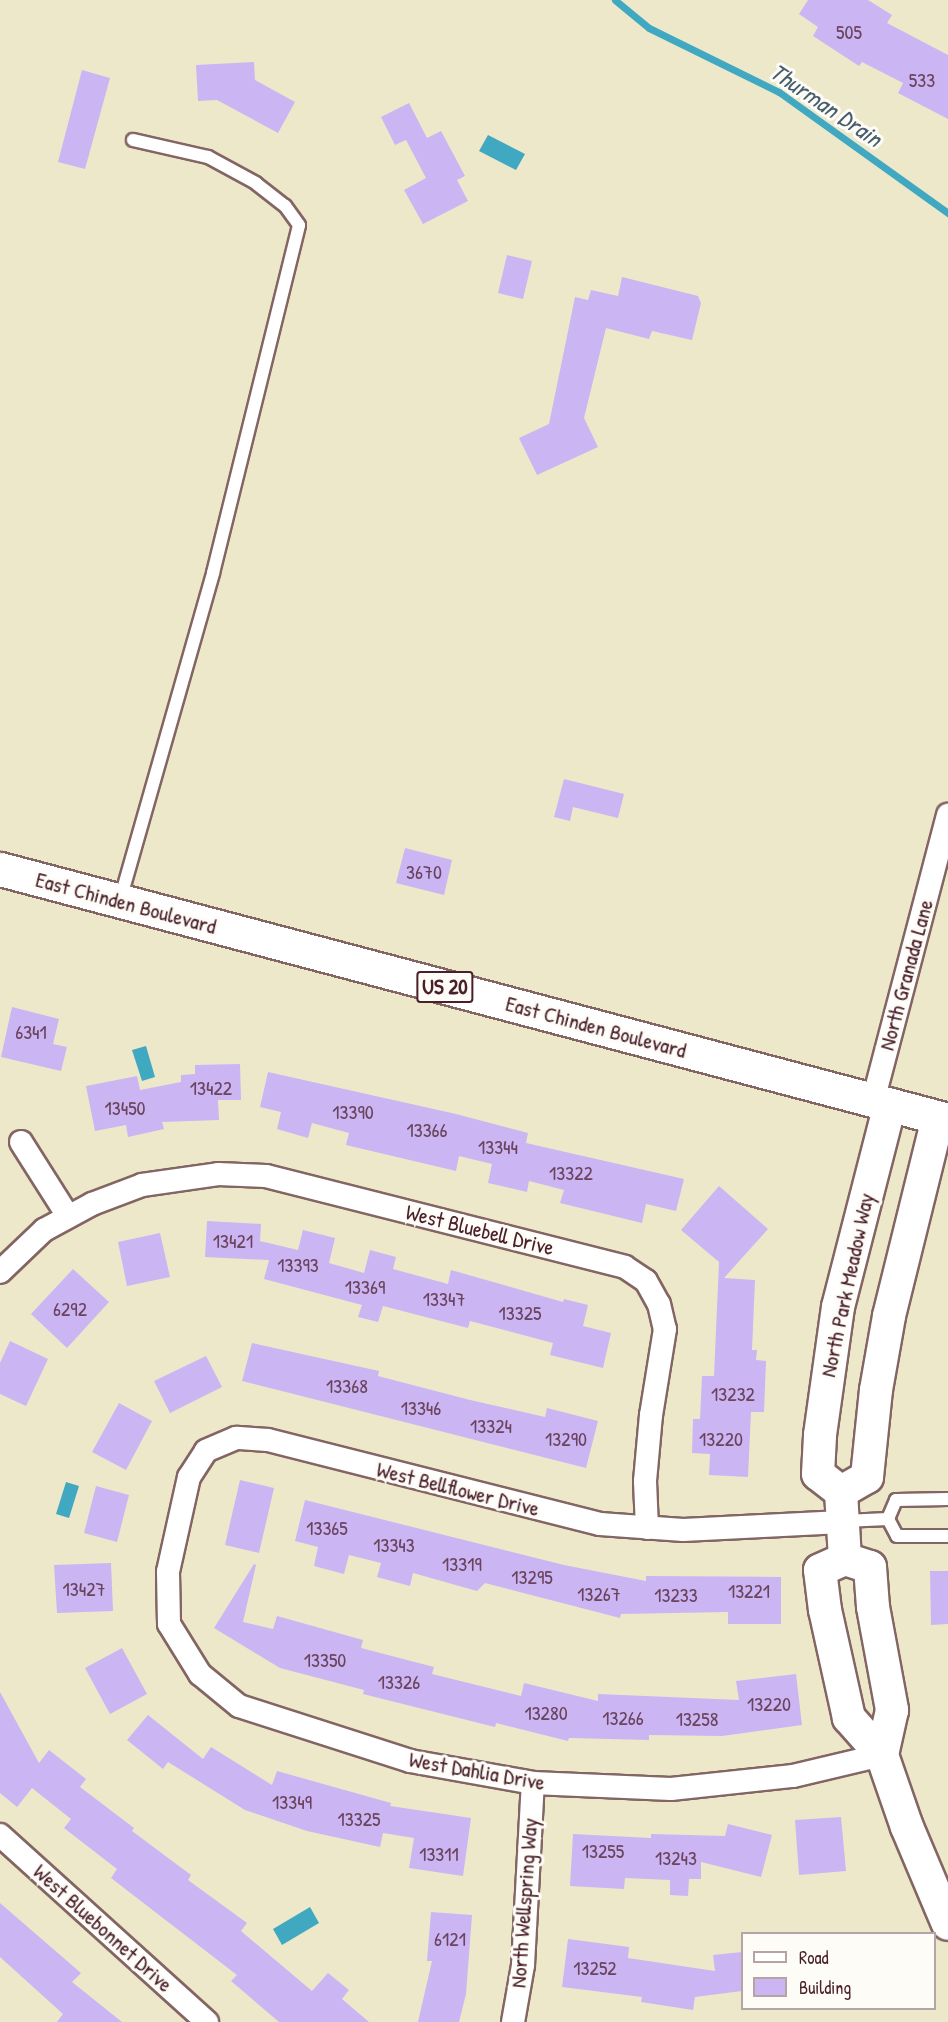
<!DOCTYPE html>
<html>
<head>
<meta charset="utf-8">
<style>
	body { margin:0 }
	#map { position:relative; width:948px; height:2022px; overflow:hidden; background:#eee8cb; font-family:"Patrick Hand",sans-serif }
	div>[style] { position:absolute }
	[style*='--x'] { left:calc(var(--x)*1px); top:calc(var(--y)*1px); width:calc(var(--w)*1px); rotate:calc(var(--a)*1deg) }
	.water>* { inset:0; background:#40a8c0 }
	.stream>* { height:7px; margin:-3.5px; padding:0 3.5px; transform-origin:3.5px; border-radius:3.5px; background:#40a8c0 }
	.building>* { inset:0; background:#cbb5f3 }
	.roads { filter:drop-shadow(2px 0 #836563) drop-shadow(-2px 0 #836563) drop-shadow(0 2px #836563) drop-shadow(0 -2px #836563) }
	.lane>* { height:12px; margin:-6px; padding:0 6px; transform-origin:6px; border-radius:6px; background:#fff }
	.street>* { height:22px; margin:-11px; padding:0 11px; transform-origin:11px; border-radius:11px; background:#fff }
	.secondary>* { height:32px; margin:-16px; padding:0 16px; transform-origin:16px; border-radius:16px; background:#fff }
	.primary>* { height:33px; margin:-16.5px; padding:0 16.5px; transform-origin:16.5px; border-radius:16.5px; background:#fff }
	span { translate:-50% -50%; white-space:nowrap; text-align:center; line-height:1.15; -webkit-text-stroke:6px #fdfcf7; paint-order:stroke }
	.number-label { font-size:20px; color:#6a445d }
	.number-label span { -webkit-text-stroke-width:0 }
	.shield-label span { padding:2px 4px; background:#fdfcf7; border:2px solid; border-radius:4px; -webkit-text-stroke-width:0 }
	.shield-label { font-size:21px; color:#4a1f2b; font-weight:700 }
	.street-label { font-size:22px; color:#4a1f2b }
	.water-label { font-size:24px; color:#465d6e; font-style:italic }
	.legend { position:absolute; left:741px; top:1932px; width:195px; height:78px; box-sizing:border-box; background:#fdfcf7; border:2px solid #b5a4a5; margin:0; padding:8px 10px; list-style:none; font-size:18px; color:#4a1f2b }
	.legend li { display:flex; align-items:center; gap:12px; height:30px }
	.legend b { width:30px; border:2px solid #b5a4a5 }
</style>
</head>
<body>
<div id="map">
	<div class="water">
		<i style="clip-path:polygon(488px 135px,525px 154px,516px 170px,479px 151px)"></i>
		<i style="clip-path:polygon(146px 1046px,155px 1077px,142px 1081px,132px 1050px)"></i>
		<i style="clip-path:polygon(66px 1482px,79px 1486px,69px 1518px,56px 1514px)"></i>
		<i style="clip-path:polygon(310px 1907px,319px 1923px,282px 1945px,273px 1929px)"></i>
	</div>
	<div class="stream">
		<i style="--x:615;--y:0;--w:44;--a:39.5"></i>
		<i style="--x:649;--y:28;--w:145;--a:26.2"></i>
		<i style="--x:779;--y:92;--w:208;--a:35.6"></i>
	</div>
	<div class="building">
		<i style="clip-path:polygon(808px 0,868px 0,892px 15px,887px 23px,948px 55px,948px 119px,898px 93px,903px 83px,862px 62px,859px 66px,813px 36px,818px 27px,799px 14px)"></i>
		<i style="clip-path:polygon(254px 62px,255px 80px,295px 102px,278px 133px,217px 100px,198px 101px,196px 65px)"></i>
		<i style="clip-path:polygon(82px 70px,110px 78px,85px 169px,58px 162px)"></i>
		<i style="clip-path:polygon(409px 103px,427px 138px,441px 131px,465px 176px,457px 180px,468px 201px,423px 224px,404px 190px,426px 178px,406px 140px,395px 145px,381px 117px)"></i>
		<i style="clip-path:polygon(507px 255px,532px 261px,523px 299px,498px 293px)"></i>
		<i style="clip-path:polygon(622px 277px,698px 296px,701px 303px,692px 340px,652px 331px,649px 339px,606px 328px,584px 418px,598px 447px,537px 475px,519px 438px,549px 424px,575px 297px,588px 300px,591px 290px,618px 296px)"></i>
		<i style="clip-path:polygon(564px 779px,624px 794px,618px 818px,573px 807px,570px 821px,554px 817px)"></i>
		<i style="clip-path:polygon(405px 848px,452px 860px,444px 895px,396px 883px)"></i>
		<i style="clip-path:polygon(12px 1007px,59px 1019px,53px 1044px,67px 1047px,61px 1071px,1px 1057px)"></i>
		<i style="clip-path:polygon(240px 1064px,241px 1100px,218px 1100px,219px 1120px,162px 1122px,164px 1129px,128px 1137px,126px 1125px,95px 1131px,86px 1086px,137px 1076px,140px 1090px,181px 1082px,181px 1075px,195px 1074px,195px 1065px)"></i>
		<i style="clip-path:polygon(268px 1072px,456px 1114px,528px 1133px,526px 1143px,684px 1179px,676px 1211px,646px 1204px,642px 1223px,560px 1203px,564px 1190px,529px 1181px,527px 1192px,488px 1183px,492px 1164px,459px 1156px,456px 1171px,346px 1145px,349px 1133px,312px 1123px,308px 1138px,277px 1129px,281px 1112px,260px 1107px)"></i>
		<i style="clip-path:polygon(719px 1186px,768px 1229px,724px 1278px,755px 1280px,752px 1350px,757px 1350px,756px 1360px,766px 1361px,764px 1412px,751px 1412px,748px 1477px,709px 1475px,710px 1454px,692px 1453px,693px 1419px,700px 1419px,702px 1376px,714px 1376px,719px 1262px,681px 1230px)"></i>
		<i style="clip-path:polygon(207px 1221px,261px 1224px,260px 1241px,298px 1250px,303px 1230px,335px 1238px,329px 1263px,364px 1273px,370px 1250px,396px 1257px,393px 1269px,448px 1284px,451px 1270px,563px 1302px,564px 1299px,588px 1305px,583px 1326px,611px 1333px,603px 1368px,550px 1355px,553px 1343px,470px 1321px,468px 1328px,383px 1306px,378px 1322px,358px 1317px,362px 1305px,264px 1279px,269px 1260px,205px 1257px)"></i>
		<i style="clip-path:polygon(160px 1233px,170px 1277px,127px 1286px,118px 1242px)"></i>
		<i style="clip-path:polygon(73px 1269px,109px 1302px,67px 1348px,31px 1314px)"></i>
		<i style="clip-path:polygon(10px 1341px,48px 1359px,26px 1406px,0 1394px,0 1363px)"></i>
		<i style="clip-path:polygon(252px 1343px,379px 1371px,378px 1376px,470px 1400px,545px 1417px,547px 1408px,598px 1421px,586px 1468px,242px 1381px)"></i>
		<i style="clip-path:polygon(206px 1356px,222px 1387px,170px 1413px,154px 1381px)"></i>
		<i style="clip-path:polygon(119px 1403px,152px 1421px,126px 1470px,92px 1452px)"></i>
		<i style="clip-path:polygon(240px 1480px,274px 1488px,259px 1553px,225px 1545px)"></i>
		<i style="clip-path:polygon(96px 1486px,129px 1495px,117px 1542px,84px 1533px)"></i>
		<i style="clip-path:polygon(305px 1500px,564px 1565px,646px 1581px,646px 1576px,781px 1577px,781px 1624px,728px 1624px,728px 1612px,621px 1614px,620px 1618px,485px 1583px,477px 1591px,413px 1573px,410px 1586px,377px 1577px,381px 1563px,349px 1555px,344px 1574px,314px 1566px,318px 1547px,295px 1541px)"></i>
		<i style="clip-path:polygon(111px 1563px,113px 1611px,57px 1613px,54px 1565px)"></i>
		<i style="clip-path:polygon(254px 1564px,256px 1565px,243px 1622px,273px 1629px,277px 1616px,363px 1640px,361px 1648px,434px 1667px,432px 1674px,521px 1696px,524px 1683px,598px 1701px,598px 1694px,739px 1700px,736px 1681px,796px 1674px,802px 1725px,722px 1736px,649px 1735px,649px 1740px,569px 1738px,568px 1741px,496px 1723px,495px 1727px,363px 1694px,364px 1690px,280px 1668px,214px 1628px)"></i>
		<i style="clip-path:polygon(930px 1571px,948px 1571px,948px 1624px,931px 1625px)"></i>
		<i style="clip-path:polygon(122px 1648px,147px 1694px,110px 1714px,85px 1668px)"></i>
		<i style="clip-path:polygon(0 1692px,39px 1763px,49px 1750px,86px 1779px,80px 1787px,134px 1828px,132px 1831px,191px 1875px,188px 1880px,247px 1923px,241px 1931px,312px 1991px,328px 1973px,349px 1990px,342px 1999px,369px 2022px,279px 2022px,231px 1981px,237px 1975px,111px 1878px,117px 1869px,64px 1828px,71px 1819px,32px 1788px,17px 1807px,0 1793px)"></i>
		<i style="clip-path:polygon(148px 1715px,203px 1759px,211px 1747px,272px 1785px,277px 1771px,391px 1803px,390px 1806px,471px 1818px,463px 1876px,409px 1868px,414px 1838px,383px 1833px,380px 1847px,307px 1831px,245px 1810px,168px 1762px,163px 1769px,127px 1740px)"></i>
		<i style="clip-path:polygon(841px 1817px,846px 1871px,799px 1875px,795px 1820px)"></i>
		<i style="clip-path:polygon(728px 1824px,772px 1835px,761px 1877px,701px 1862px,701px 1879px,689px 1879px,688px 1896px,670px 1895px,670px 1880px,625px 1878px,624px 1889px,570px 1886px,573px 1834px,651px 1838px,651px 1834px,725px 1836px)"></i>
		<i style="clip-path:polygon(0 1903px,81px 1973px,72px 1982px,122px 2022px,57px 2022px,63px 2014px,0 1957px)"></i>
		<i style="clip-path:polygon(431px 1912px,472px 1915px,466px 1994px,459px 2022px,418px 2022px,432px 1961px,427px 1961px)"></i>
		<i style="clip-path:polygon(568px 1939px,629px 1947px,628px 1958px,715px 1971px,713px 1955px,742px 1952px,742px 1991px,695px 1997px,693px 2010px,641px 2002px,642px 1997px,562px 1987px)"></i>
	</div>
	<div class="roads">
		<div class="lane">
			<i style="--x:120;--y:900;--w:340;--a:-74.1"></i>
			<i style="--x:213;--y:573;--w:358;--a:-76.1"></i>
			<i style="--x:299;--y:225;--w:24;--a:-126"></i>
			<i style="--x:285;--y:206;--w:37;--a:-142"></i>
			<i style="--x:256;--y:183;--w:55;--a:-151.6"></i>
			<i style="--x:208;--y:157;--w:77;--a:-167.2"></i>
			<i style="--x:948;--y:1499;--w:52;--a:178.9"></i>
			<i style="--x:896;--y:1500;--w:21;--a:113"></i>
			<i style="--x:888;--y:1519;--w:19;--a:62"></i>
			<i style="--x:897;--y:1536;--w:51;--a:0"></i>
			<i style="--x:844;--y:1521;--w:44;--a:-2.6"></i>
		</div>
		<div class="street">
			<i style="--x:873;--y:1101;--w:296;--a:-75.3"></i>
			<i style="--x:21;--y:1142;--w:88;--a:57.6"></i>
			<i style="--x:0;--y:1272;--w:61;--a:-43.7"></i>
			<i style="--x:44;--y:1230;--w:55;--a:-28.4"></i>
			<i style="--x:92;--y:1204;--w:53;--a:-20.8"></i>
			<i style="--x:142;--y:1185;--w:77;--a:-8.2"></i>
			<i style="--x:218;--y:1174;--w:48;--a:2.4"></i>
			<i style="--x:266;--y:1176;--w:370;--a:14.2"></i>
			<i style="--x:625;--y:1267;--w:25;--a:34"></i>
			<i style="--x:646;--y:1281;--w:26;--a:61"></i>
			<i style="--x:659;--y:1304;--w:26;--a:77"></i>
			<i style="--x:665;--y:1329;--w:87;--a:99.2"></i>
			<i style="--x:651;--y:1415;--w:66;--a:95.2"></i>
			<i style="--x:645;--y:1481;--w:47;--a:87.6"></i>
			<i style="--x:842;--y:1522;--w:159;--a:177.1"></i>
			<i style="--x:683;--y:1530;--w:83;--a:-175.9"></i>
			<i style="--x:600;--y:1524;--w:343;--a:-165.8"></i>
			<i style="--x:267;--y:1440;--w:31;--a:-176"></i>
			<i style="--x:236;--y:1438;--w:33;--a:157"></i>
			<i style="--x:206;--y:1451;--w:31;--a:123"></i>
			<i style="--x:189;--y:1477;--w:97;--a:102.5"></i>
			<i style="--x:168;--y:1572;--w:52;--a:88.9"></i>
			<i style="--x:169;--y:1624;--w:59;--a:58.2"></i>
			<i style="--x:200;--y:1674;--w:50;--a:39.4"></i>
			<i style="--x:239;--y:1706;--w:180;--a:17.8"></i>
			<i style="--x:410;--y:1761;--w:125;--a:10.1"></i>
			<i style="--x:533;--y:1783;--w:138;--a:2.5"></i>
			<i style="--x:671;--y:1789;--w:123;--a:-6.1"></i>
			<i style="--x:793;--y:1776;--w:91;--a:-13.3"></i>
			<i style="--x:0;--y:1835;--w:279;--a:42.1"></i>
			<i style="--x:513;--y:2022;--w:58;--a:-80"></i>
			<i style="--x:523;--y:1965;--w:182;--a:-86.9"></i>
		</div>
		<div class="secondary">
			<i style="--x:841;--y:1492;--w:30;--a:-30"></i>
			<i style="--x:867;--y:1477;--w:87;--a:-84.1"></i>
			<i style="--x:876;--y:1390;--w:75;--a:-80"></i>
			<i style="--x:889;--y:1316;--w:204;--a:-76.1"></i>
			<i style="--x:845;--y:1559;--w:67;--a:-93.4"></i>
			<i style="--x:841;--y:1492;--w:29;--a:-142"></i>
			<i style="--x:818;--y:1474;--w:39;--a:-87"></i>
			<i style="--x:820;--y:1435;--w:129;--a:-82"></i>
			<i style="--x:838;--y:1307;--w:209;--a:-75.6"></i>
			<i style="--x:845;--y:1559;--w:26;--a:18"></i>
			<i style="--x:870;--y:1567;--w:40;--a:85.7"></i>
			<i style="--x:873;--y:1607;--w:105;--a:79.5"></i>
			<i style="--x:892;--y:1710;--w:46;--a:102.5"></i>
			<i style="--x:882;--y:1755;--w:50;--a:-131.7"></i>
			<i style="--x:849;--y:1718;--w:111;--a:-102.5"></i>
			<i style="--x:825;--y:1610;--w:40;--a:-97.1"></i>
			<i style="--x:820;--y:1570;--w:27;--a:-24"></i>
			<i style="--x:882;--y:1755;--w:76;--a:70.9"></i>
			<i style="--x:907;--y:1827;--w:105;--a:67.1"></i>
		</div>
		<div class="primary">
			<i style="--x:0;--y:869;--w:981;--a:14.83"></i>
		</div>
	</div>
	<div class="number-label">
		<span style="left:849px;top:31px">505</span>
		<span style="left:922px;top:79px">533</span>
		<span style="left:424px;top:871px">3670</span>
		<span style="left:31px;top:1031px">6341</span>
		<span style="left:211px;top:1087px">13422</span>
		<span style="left:125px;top:1107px">13450</span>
		<span style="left:353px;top:1111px">13390</span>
		<span style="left:427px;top:1129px">13366</span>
		<span style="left:498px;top:1146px">13344</span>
		<span style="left:571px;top:1172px">13322</span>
		<span style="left:233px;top:1240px">13421</span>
		<span style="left:298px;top:1264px">13393</span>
		<span style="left:365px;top:1286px">13369</span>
		<span style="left:444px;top:1298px">13347</span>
		<span style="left:70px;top:1308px">6292</span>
		<span style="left:520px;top:1312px">13325</span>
		<span style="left:347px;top:1385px">13368</span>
		<span style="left:733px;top:1393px">13232</span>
		<span style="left:421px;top:1407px">13346</span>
		<span style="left:491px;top:1425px">13324</span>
		<span style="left:566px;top:1438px">13290</span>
		<span style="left:721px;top:1438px">13220</span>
		<span style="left:327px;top:1527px">13365</span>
		<span style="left:394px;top:1544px">13343</span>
		<span style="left:462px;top:1563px">13319</span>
		<span style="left:532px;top:1576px">13295</span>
		<span style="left:84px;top:1588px">13427</span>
		<span style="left:749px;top:1590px">13221</span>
		<span style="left:599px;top:1593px">13267</span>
		<span style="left:676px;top:1594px">13233</span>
		<span style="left:325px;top:1659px">13350</span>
		<span style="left:399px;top:1681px">13326</span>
		<span style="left:769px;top:1703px">13220</span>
		<span style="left:546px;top:1712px">13280</span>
		<span style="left:623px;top:1717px">13266</span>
		<span style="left:697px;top:1718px">13258</span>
		<span style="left:292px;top:1801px">13349</span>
		<span style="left:359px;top:1818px">13325</span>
		<span style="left:603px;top:1850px">13255</span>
		<span style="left:439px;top:1853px">13311</span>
		<span style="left:676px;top:1857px">13243</span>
		<span style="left:450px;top:1938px">6121</span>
		<span style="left:595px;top:1967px">13252</span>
	</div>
	<div class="shield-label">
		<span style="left:445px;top:987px">US 20</span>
	</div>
	<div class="street-label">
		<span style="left:126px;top:903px;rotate:15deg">East Chinden Boulevard</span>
		<span style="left:906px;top:975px;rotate:-75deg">North Granada Lane</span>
		<span style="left:596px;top:1027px;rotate:15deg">East Chinden Boulevard</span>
		<span style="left:480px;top:1230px;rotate:14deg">West Bluebell Drive</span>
		<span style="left:847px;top:1285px;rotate:-78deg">North Park Meadow Way</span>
		<span style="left:458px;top:1489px;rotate:14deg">West Bellflower Drive</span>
		<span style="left:477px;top:1771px;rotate:10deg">West Dahlia Drive</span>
		<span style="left:524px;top:1903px;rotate:-86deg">North Wellspring Way</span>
		<span style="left:103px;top:1928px;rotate:42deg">West Bluebonnet Drive</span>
	</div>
	<div class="water-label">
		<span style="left:826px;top:105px;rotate:34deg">Thurman Drain</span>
	</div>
	<ul class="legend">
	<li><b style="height:8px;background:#fff"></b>Road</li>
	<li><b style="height:16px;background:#cbb5f3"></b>Building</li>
	</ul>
</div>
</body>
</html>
